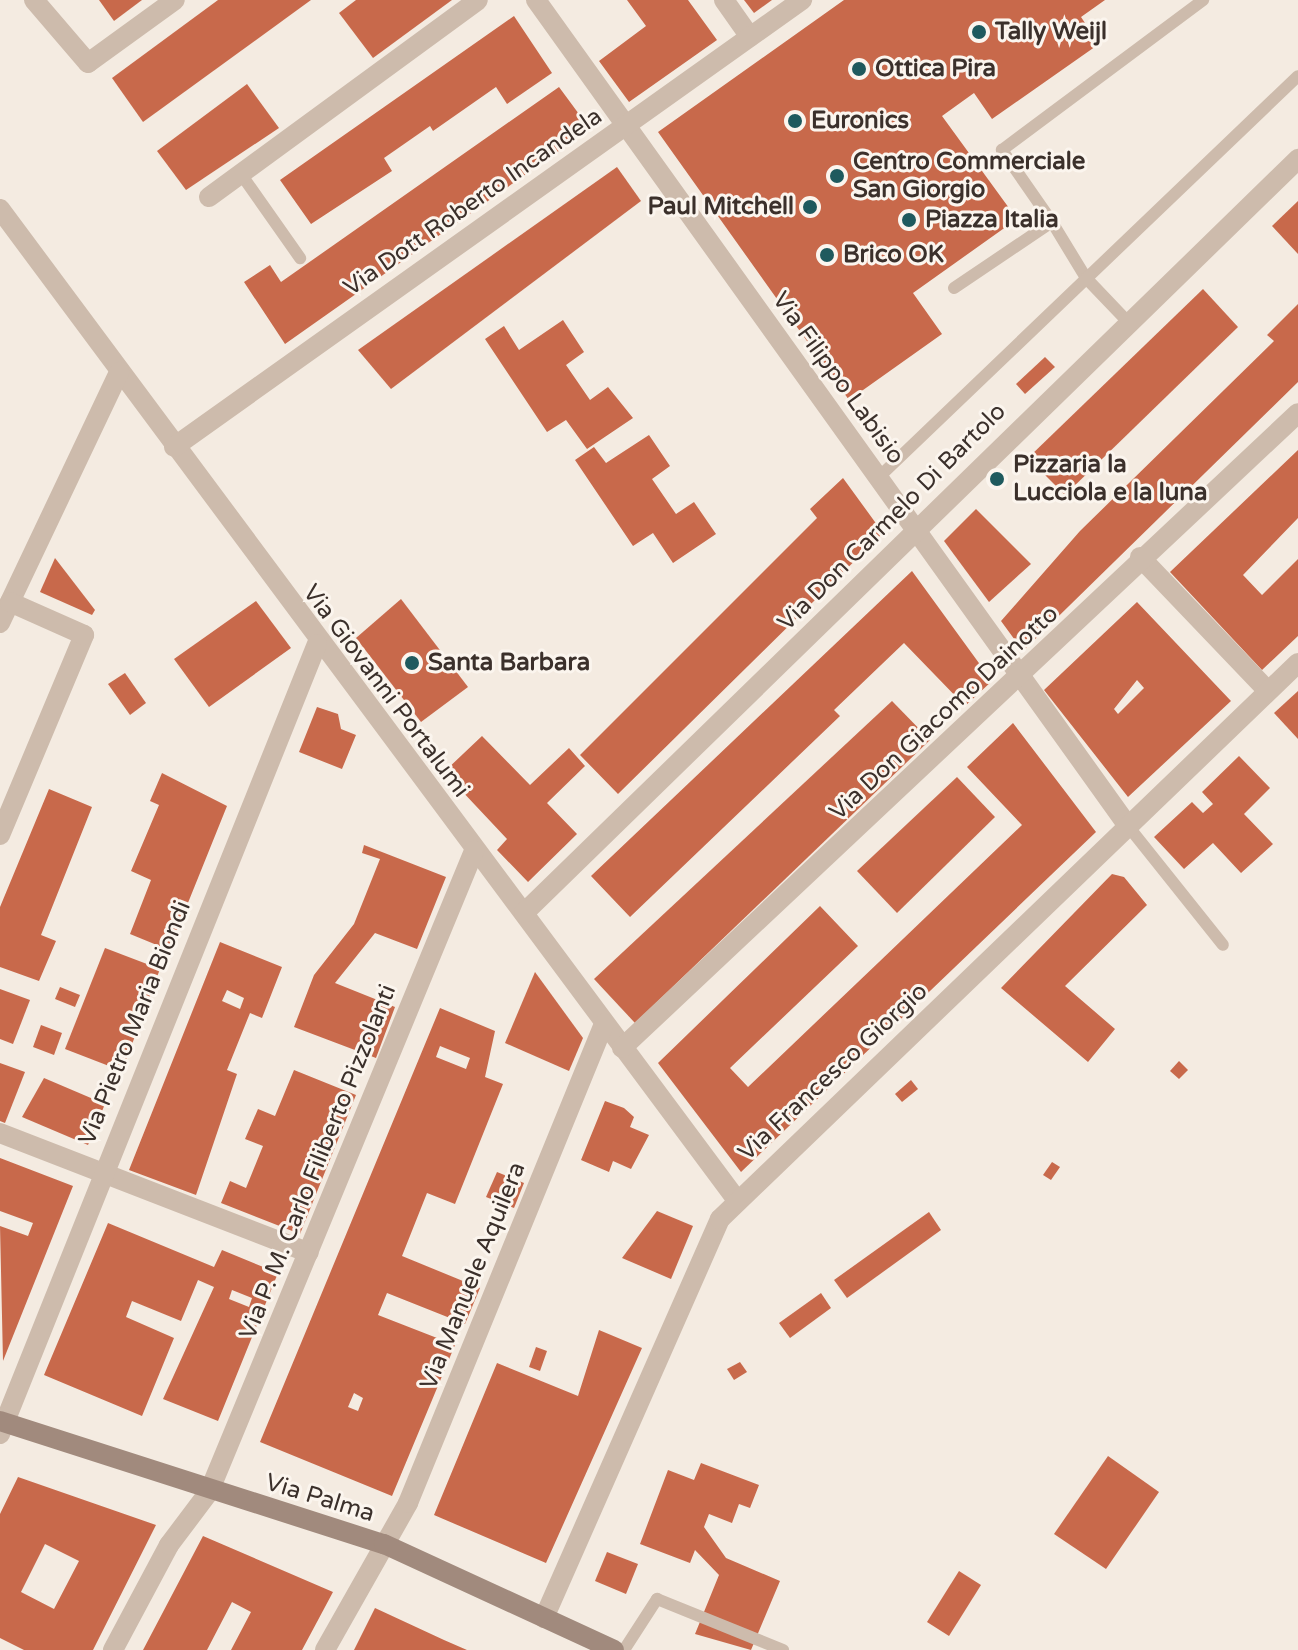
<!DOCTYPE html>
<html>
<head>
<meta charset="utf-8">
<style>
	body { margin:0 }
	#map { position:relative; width:1298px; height:1650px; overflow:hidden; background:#f4ebe1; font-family:"Varela Round",sans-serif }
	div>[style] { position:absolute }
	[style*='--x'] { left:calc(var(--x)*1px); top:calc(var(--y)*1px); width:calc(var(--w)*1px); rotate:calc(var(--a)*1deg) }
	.building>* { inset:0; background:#c8694b }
	.lane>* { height:12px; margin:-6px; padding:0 6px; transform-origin:6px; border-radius:6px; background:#cdbbac }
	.street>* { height:20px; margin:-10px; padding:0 10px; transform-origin:10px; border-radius:10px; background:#cdbbac }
	.secondary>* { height:20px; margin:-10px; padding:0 10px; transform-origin:10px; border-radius:10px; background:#a18a7d }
	.dots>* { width:22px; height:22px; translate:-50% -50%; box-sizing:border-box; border:4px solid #fbf5ee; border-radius:50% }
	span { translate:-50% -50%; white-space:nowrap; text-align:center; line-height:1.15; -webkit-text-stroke:6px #fbf5ee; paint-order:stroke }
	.poi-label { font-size:24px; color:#3b302b; font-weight:700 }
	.left { translate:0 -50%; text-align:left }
	.right { translate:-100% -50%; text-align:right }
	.street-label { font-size:24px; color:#3b302b }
</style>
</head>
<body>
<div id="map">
	<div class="building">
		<i style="clip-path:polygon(99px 0,142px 0,114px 21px)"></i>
		<i style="clip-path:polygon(218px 0,311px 0,143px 122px,112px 78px)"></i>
		<i style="clip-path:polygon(356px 0,452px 0,373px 58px,339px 13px)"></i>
		<i style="clip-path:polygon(627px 0,688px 0,717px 40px,629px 102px,599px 61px,646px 26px)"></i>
		<i style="clip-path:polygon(744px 0,772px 0,754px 13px)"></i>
		<i style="clip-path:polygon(844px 0,1105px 0,1081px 17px,1099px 44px,992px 119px,974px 93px,942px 116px,1017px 219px,913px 293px,942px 334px,849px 400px,658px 132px)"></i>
		<i style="clip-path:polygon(514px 16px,552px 73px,507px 104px,496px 87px,433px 131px,430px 126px,384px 158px,392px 171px,311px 224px,280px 180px)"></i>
		<i style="clip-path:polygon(247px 84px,279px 128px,186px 190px,157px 151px)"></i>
		<i style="clip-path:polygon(559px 87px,590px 129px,285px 344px,244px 282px,270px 265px,281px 282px)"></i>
		<i style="clip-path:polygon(617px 167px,641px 201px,391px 389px,358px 350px)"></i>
		<i style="clip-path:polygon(1298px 201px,1298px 254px,1272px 226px)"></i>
		<i style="clip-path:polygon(1203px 289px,1238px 327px,1065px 495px,1028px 458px)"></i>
		<i style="clip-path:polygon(1298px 304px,1298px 382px,1023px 651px,1001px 621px,1080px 531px,1274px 341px,1267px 335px)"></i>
		<i style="clip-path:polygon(563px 320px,584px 352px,566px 365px,590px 400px,608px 387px,633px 418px,587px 449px,566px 420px,547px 432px,485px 339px,504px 326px,519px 350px)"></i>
		<i style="clip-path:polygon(1045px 357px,1055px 367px,1025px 394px,1016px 384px)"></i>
		<i style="clip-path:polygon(649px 435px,670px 466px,652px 479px,676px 514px,694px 502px,716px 534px,673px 563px,653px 533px,633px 546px,575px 460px,594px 447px,606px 463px)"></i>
		<i style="clip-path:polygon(1298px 450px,1298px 518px,1243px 575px,1262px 595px,1298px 559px,1298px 636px,1262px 670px,1170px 572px)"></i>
		<i style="clip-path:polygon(843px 478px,883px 533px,618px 794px,580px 755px,817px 518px,810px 509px)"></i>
		<i style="clip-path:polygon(976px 509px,1031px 564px,989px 602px,944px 541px)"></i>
		<i style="clip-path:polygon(55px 558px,95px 610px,92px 615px,40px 592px)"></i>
		<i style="clip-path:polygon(912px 571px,992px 681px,965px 706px,904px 643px,834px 710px,840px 716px,630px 917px,591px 876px)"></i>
		<i style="clip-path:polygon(401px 599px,468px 687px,421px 722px,356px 638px)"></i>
		<i style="clip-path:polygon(256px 601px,291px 648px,209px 707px,174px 659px)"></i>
		<i style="clip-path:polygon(evenodd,1137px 602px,1231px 701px,1128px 797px,1044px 690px,1137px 602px,1137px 680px,1144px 688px,1118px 714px,1114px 709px,1137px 680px)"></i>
		<i style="clip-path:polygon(125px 673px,146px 703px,130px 715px,108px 684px)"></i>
		<i style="clip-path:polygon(1298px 691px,1298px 739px,1274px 713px)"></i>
		<i style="clip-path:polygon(892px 701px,930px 740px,635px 1023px,594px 979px)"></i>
		<i style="clip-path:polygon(317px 707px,338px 714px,341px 729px,356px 735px,342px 769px,299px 752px)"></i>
		<i style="clip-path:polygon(1013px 723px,1096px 832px,741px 1172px,658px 1063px,820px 906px,858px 946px,730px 1068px,748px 1087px,879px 962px,1022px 825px,967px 767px)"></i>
		<i style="clip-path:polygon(482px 736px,530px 785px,569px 748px,585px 766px,547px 803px,577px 834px,528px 882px,497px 850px,507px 839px,444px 772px)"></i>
		<i style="clip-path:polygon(1239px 756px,1270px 788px,1244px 814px,1273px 844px,1241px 873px,1213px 843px,1184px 869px,1154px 837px,1192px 802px,1203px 813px,1213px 804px,1202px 792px)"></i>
		<i style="clip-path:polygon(162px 773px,227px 806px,169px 950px,130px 934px,151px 880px,131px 871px,159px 805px,150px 801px)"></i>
		<i style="clip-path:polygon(957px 777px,995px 817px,897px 913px,857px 871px)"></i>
		<i style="clip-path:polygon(49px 789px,92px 807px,41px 935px,56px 941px,39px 981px,0 967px,0 907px)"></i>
		<i style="clip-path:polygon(364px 845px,446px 877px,417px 949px,375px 933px,335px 983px,395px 1007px,376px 1058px,294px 1027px,314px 975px,354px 924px,380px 859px,362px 853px)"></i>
		<i style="clip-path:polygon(1112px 874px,1124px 877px,1147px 905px,1065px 986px,1115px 1029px,1088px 1062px,1001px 988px)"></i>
		<i style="clip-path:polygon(evenodd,220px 942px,282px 967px,262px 1018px,250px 1013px,227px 1070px,237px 1074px,196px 1195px,129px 1170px,220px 942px,227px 990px,244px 998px,240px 1009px,222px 1001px,227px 990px)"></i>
		<i style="clip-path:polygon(105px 948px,160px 969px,122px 1071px,65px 1049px)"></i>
		<i style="clip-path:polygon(535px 972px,583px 1038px,569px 1071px,505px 1043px)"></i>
		<i style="clip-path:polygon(60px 987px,80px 995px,75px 1007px,55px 999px)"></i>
		<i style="clip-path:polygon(0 989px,30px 1000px,13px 1044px,0 1039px)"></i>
		<i style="clip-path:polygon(evenodd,440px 1008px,495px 1031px,485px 1077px,503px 1084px,455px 1204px,427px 1193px,402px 1256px,480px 1288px,465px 1324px,387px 1293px,378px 1315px,455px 1345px,392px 1496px,260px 1442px,440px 1008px,440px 1046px,470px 1058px,466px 1069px,436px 1057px,440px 1046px,440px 1008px,354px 1393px,363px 1398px,358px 1411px,348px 1407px,354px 1393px)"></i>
		<i style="clip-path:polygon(41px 1025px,62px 1033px,54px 1055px,33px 1047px)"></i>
		<i style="clip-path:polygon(1179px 1061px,1188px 1070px,1179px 1079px,1170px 1071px)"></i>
		<i style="clip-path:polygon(0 1063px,25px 1072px,5px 1123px,0 1121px)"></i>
		<i style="clip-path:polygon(294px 1070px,356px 1095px,300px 1234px,221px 1203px,230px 1181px,246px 1188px,263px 1146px,245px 1139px,258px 1109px,275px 1116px)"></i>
		<i style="clip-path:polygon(44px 1078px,105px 1104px,88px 1145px,22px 1117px)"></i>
		<i style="clip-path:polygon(911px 1080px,918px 1089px,902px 1102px,895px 1094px)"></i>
		<i style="clip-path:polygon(605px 1101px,624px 1108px,634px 1117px,630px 1127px,649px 1135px,631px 1169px,613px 1161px,609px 1172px,581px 1160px)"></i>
		<i style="clip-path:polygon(0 1158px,73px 1186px,3px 1361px,0 1226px,28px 1236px,33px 1223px,0 1211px)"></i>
		<i style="clip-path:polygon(1052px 1162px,1060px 1167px,1051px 1180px,1043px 1175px)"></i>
		<i style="clip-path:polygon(497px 1172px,524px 1183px,514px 1208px,486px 1197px)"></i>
		<i style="clip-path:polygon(657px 1211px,693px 1226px,671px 1279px,622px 1258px)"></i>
		<i style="clip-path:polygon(929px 1212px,941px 1230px,847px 1298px,834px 1280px)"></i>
		<i style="clip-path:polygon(evenodd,108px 1223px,214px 1267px,222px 1250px,278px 1273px,218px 1421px,163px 1399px,214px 1287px,198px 1280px,181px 1321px,132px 1301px,126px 1317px,174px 1338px,142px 1416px,44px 1375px,108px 1223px,232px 1290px,252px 1298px,249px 1307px,229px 1299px,232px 1290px)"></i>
		<i style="clip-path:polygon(821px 1293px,831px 1308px,790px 1338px,779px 1323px)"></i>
		<i style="clip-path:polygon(599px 1330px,642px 1348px,546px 1563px,434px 1515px,497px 1363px,578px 1396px)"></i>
		<i style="clip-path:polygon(536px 1347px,547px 1351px,540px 1371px,529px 1367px)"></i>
		<i style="clip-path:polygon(740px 1362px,747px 1372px,734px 1380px,727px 1369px)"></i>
		<i style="clip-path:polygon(1108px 1456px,1159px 1492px,1106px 1569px,1054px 1534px)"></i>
		<i style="clip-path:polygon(701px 1463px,759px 1485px,750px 1508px,739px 1504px,732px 1523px,709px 1514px,704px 1527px,726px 1558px,780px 1581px,751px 1650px,695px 1634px,719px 1575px,695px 1550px,690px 1563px,640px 1544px,668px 1470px,694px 1480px)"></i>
		<i style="clip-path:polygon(evenodd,18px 1477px,156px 1525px,93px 1650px,24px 1650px,0 1638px,0 1514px,18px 1477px,45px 1544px,79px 1561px,54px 1609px,21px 1592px,45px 1544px)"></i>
		<i style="clip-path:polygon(203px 1536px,333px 1592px,302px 1650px,231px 1650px,251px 1612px,232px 1602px,207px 1650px,143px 1650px)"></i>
		<i style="clip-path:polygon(607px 1552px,638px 1564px,626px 1594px,595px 1581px)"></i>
		<i style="clip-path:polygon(959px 1571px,981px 1585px,949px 1636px,927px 1622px)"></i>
		<i style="clip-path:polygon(375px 1608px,444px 1640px,467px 1650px,354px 1650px)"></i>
	</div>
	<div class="lane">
		<i style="--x:241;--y:174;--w:103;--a:54.9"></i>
		<i style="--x:1052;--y:222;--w:88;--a:-124.8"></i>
		<i style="--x:1002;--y:150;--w:251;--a:-36.7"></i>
		<i style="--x:954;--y:288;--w:118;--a:-34"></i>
		<i style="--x:1052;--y:222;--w:66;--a:58.7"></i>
		<i style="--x:1086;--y:278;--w:59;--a:46.4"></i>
		<i style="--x:878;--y:478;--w:581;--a:-43.75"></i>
		<i style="--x:1128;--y:826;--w:152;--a:51.4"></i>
		<i style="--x:624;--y:1650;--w:61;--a:-57.1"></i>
		<i style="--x:657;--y:1599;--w:136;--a:22"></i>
	</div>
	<div class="street">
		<i style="--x:34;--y:0;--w:83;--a:49.4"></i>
		<i style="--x:88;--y:63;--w:107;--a:-35.9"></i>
		<i style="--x:536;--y:0;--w:1016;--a:54.37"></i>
		<i style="--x:724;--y:0;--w:45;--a:54.9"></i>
		<i style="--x:209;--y:197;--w:333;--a:-36.2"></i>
		<i style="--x:0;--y:209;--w:1234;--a:53.37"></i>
		<i style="--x:174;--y:447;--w:771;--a:-35.44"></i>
		<i style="--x:1140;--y:557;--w:184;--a:46.3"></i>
		<i style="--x:0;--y:623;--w:278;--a:-64.6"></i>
		<i style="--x:0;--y:835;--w:217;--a:-67.2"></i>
		<i style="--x:84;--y:635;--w:81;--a:-156"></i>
		<i style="--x:524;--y:913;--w:1081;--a:-44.25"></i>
		<i style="--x:622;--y:1048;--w:927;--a:-43.21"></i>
		<i style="--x:0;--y:1133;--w:331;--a:21.2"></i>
		<i style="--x:0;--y:1434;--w:851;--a:-68.14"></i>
		<i style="--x:544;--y:1618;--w:436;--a:-66.2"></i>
		<i style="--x:720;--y:1219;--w:802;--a:-43.89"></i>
		<i style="--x:113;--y:1650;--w:119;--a:-61.9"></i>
		<i style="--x:169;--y:1545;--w:66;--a:-53"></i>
		<i style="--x:209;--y:1492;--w:694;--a:-67.54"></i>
		<i style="--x:325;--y:1650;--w:169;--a:-60.5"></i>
		<i style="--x:408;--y:1503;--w:518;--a:-67.75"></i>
	</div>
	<div class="secondary">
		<i style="--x:0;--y:1421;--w:403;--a:17.8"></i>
		<i style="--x:384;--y:1544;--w:253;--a:24.7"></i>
	</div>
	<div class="dots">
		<i style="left:979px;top:32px;background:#1f5a5e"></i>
		<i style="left:859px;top:69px;background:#1f5a5e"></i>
		<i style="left:795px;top:121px;background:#1f5a5e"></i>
		<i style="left:837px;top:176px;background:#1f5a5e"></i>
		<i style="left:810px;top:207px;background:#1f5a5e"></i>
		<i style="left:909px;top:220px;background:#1f5a5e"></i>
		<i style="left:827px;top:255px;background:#1f5a5e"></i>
		<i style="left:997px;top:479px;background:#1f5a5e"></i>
		<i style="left:412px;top:663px;background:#1f5a5e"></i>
	</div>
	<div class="poi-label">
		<span class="left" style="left:995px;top:32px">Tally Weijl</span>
		<span class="left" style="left:875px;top:69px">Ottica Pira</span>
		<span class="left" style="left:811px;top:121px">Euronics</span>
		<span class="left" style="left:853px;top:176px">Centro Commerciale<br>San Giorgio</span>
		<span class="right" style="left:794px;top:207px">Paul Mitchell</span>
		<span class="left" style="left:925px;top:220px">Piazza Italia</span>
		<span class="left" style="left:843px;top:255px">Brico OK</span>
		<span class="left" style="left:1013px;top:479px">Pizzaria la<br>Lucciola e la luna</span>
		<span class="left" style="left:428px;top:663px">Santa Barbara</span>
	</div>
	<div class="street-label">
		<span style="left:473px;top:202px;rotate:-35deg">Via Dott Roberto Incandela</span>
		<span style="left:838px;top:378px;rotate:54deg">Via Filippo Labisio</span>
		<span style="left:892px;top:517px;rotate:-45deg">Via Don Carmelo Di Bartolo</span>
		<span style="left:386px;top:691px;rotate:53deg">Via Giovanni Portalumi</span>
		<span style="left:944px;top:713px;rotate:-43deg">Via Don Giacomo Dainotto</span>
		<span style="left:135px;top:1023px;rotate:-68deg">Via Pietro Maria Biondi</span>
		<span style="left:833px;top:1072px;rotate:-43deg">Via Francesco Giorgio</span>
		<span style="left:318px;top:1162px;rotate:-68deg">Via P. M. Carlo Filiberto Pizzolanti</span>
		<span style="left:473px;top:1276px;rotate:-68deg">Via Manuele Aquilera</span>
		<span style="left:320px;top:1498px;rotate:17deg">Via Palma</span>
	</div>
</div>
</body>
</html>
